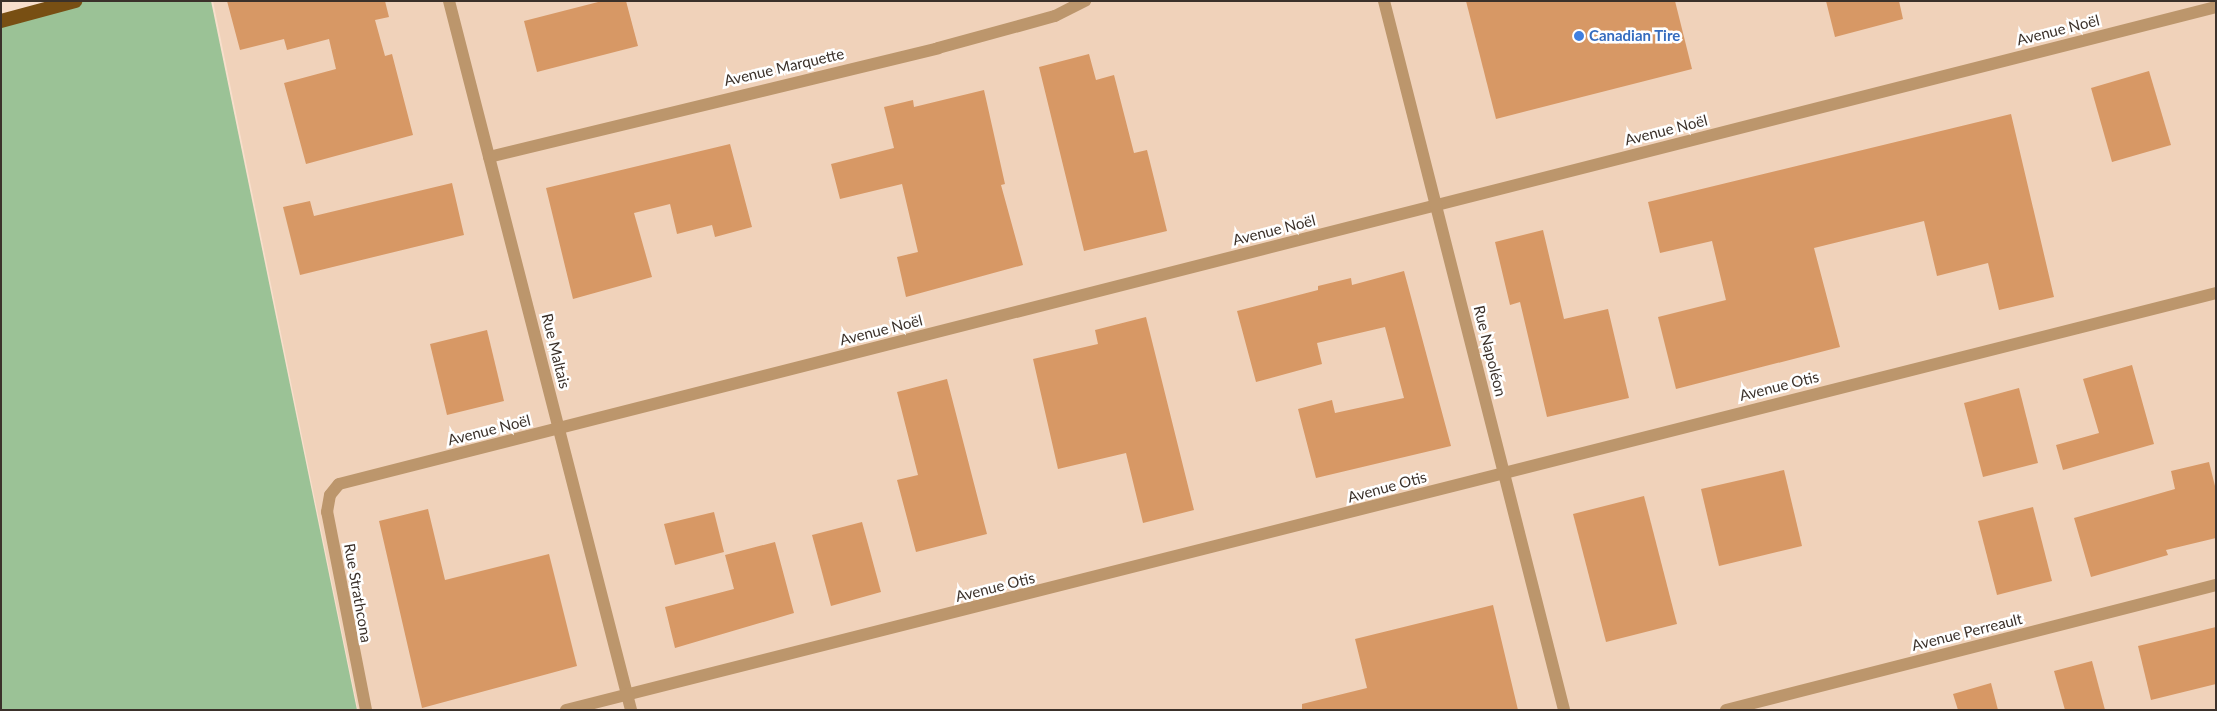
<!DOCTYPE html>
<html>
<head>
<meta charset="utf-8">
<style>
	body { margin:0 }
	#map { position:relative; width:2217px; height:711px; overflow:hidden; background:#f8dfcc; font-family:Lato,sans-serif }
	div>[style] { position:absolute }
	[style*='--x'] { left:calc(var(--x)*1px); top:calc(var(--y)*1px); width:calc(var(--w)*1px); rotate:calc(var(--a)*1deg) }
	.built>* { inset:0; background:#f0d2ba }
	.green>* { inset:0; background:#9bc296 }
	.building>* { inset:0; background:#d79865 }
	.minor>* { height:12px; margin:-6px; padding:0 6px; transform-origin:6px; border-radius:6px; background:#bc966c }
	.tertiary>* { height:12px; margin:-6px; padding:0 6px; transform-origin:6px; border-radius:6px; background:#bc966c }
	.trunk>* { height:14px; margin:-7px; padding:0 7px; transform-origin:7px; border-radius:7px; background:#784f13 }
	.dots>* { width:14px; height:14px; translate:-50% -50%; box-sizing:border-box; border:2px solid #fff; border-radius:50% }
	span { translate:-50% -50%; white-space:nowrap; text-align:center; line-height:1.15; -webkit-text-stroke:5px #fff; paint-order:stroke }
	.street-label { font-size:15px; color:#3b312a }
	.shop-label { font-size:15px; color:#366cbe; font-weight:700 }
	.left { translate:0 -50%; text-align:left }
	.frame { position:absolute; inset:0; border:2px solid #3b312a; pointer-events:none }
</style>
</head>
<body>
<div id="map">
	<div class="built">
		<i style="clip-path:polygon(213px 1px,2216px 1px,2216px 710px,358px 710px)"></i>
	</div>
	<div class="green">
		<i style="clip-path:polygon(78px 1px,211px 1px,357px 710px,1px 710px,1px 22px)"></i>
	</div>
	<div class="building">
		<i style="clip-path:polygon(227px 1px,385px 1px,389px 17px,375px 20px,385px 56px,392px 54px,413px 135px,306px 164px,284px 83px,336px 69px,329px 39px,287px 50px,284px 39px,240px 50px)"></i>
		<i style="clip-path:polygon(602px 1px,626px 1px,638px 46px,537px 72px,524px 21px)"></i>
		<i style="clip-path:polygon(1466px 1px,1675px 1px,1692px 69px,1496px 119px)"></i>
		<i style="clip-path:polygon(1826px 1px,1899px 1px,1903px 19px,1835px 37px)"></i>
		<i style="clip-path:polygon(1089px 54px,1096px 80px,1114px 75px,1134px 153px,1147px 150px,1167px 231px,1084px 251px,1039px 67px)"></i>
		<i style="clip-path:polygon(2149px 71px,2171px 145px,2112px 162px,2091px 88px)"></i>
		<i style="clip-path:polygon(984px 90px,1005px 184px,1001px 185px,1023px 265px,906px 297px,897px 257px,918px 252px,902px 184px,840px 199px,831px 164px,894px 148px,884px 107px,913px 100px,914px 107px)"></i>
		<i style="clip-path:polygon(2011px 114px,2054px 297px,1999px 310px,1988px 263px,1937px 276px,1924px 221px,1814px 248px,1840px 347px,1676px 389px,1658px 317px,1726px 300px,1712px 241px,1660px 253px,1648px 202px)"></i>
		<i style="clip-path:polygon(730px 144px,752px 227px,715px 237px,712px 225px,677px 234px,670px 204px,634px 213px,652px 277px,573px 299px,546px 188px)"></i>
		<i style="clip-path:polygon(452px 183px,464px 235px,300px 275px,283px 207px,310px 201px,314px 216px)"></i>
		<i style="clip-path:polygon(1543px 230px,1564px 319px,1608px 309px,1629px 398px,1547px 417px,1520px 302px,1510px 305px,1495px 242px)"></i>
		<i style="clip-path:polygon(1404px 271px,1451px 446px,1316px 478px,1298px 409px,1332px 400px,1335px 413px,1404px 398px,1385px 327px,1317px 343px,1322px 364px,1256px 382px,1237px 311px,1318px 290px,1318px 286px,1351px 278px,1352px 285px)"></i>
		<i style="clip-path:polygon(1146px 317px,1194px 510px,1143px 523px,1126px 453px,1058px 469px,1033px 359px,1098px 344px,1095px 330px)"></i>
		<i style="clip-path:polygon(487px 330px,504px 401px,447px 415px,430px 344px)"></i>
		<i style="clip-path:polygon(2132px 365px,2154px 444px,2063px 470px,2056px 445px,2099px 433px,2083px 379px)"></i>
		<i style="clip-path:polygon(947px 379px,987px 534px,916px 552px,897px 480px,918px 475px,897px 392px)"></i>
		<i style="clip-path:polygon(2019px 388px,2038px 463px,1983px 477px,1964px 403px)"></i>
		<i style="clip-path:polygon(2209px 462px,2216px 490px,2216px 538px,2166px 550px,2168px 555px,2091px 577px,2074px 518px,2175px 489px,2171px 471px)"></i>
		<i style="clip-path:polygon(1784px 470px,1802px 546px,1719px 566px,1701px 489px)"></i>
		<i style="clip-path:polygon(1644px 496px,1677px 624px,1606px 642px,1573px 514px)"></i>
		<i style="clip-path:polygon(2033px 507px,2052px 581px,1997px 595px,1978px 521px)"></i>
		<i style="clip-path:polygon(428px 509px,445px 580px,549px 554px,577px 666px,422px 708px,379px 521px)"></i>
		<i style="clip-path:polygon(714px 512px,724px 552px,675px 565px,664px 524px)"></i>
		<i style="clip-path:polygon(862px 522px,881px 592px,831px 606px,812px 535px)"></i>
		<i style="clip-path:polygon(775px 542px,794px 613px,675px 648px,665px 607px,734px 589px,725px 555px)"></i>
		<i style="clip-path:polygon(1493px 605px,1518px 710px,1302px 710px,1302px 704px,1367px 688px,1355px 639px)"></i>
		<i style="clip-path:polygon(2216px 627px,2216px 684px,2151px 700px,2138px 646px)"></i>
		<i style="clip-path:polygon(2092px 661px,2105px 710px,2065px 710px,2054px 671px)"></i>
		<i style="clip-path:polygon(1991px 683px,1998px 710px,1958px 710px,1953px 694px)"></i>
	</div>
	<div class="minor">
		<i style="--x:449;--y:1;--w:732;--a:75.6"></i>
		<i style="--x:489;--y:157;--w:462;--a:-13.6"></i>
		<i style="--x:938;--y:48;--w:121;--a:-15.3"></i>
		<i style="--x:1055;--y:16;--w:34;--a:-27"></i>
		<i style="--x:366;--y:710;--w:202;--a:-101.1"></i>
		<i style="--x:327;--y:512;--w:17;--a:-80"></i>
		<i style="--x:330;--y:495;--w:14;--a:-51"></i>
		<i style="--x:339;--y:484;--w:1937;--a:-14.26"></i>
		<i style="--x:566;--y:710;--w:1702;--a:-14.18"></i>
		<i style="--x:1726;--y:710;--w:506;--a:-14.31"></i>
	</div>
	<div class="tertiary">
		<i style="--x:1384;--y:1;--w:731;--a:75.75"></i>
	</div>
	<div class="trunk">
		<i style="--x:1;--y:21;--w:77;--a:-15.1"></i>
	</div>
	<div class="dots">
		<i style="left:1579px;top:36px;background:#3f7fe0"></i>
	</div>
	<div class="street-label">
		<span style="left:2058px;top:30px;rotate:-14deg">Avenue Noël</span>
		<span style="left:784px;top:67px;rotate:-13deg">Avenue Marquette</span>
		<span style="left:1666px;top:130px;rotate:-14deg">Avenue Noël</span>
		<span style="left:1274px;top:230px;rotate:-14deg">Avenue Noël</span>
		<span style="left:881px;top:330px;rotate:-14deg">Avenue Noël</span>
		<span style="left:556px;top:351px;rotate:76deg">Rue Maltais</span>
		<span style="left:1490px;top:351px;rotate:76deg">Rue Napoléon</span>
		<span style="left:1779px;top:386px;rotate:-14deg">Avenue Otis</span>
		<span style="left:489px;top:430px;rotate:-14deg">Avenue Noël</span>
		<span style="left:1387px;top:487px;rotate:-15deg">Avenue Otis</span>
		<span style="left:995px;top:587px;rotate:-14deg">Avenue Otis</span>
		<span style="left:358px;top:593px;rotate:80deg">Rue Strathcona</span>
		<span style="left:1967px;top:632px;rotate:-14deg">Avenue Perreault</span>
	</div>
	<div class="shop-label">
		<span class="left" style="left:1589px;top:36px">Canadian Tire</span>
	</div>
	<div class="frame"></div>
</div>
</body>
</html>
